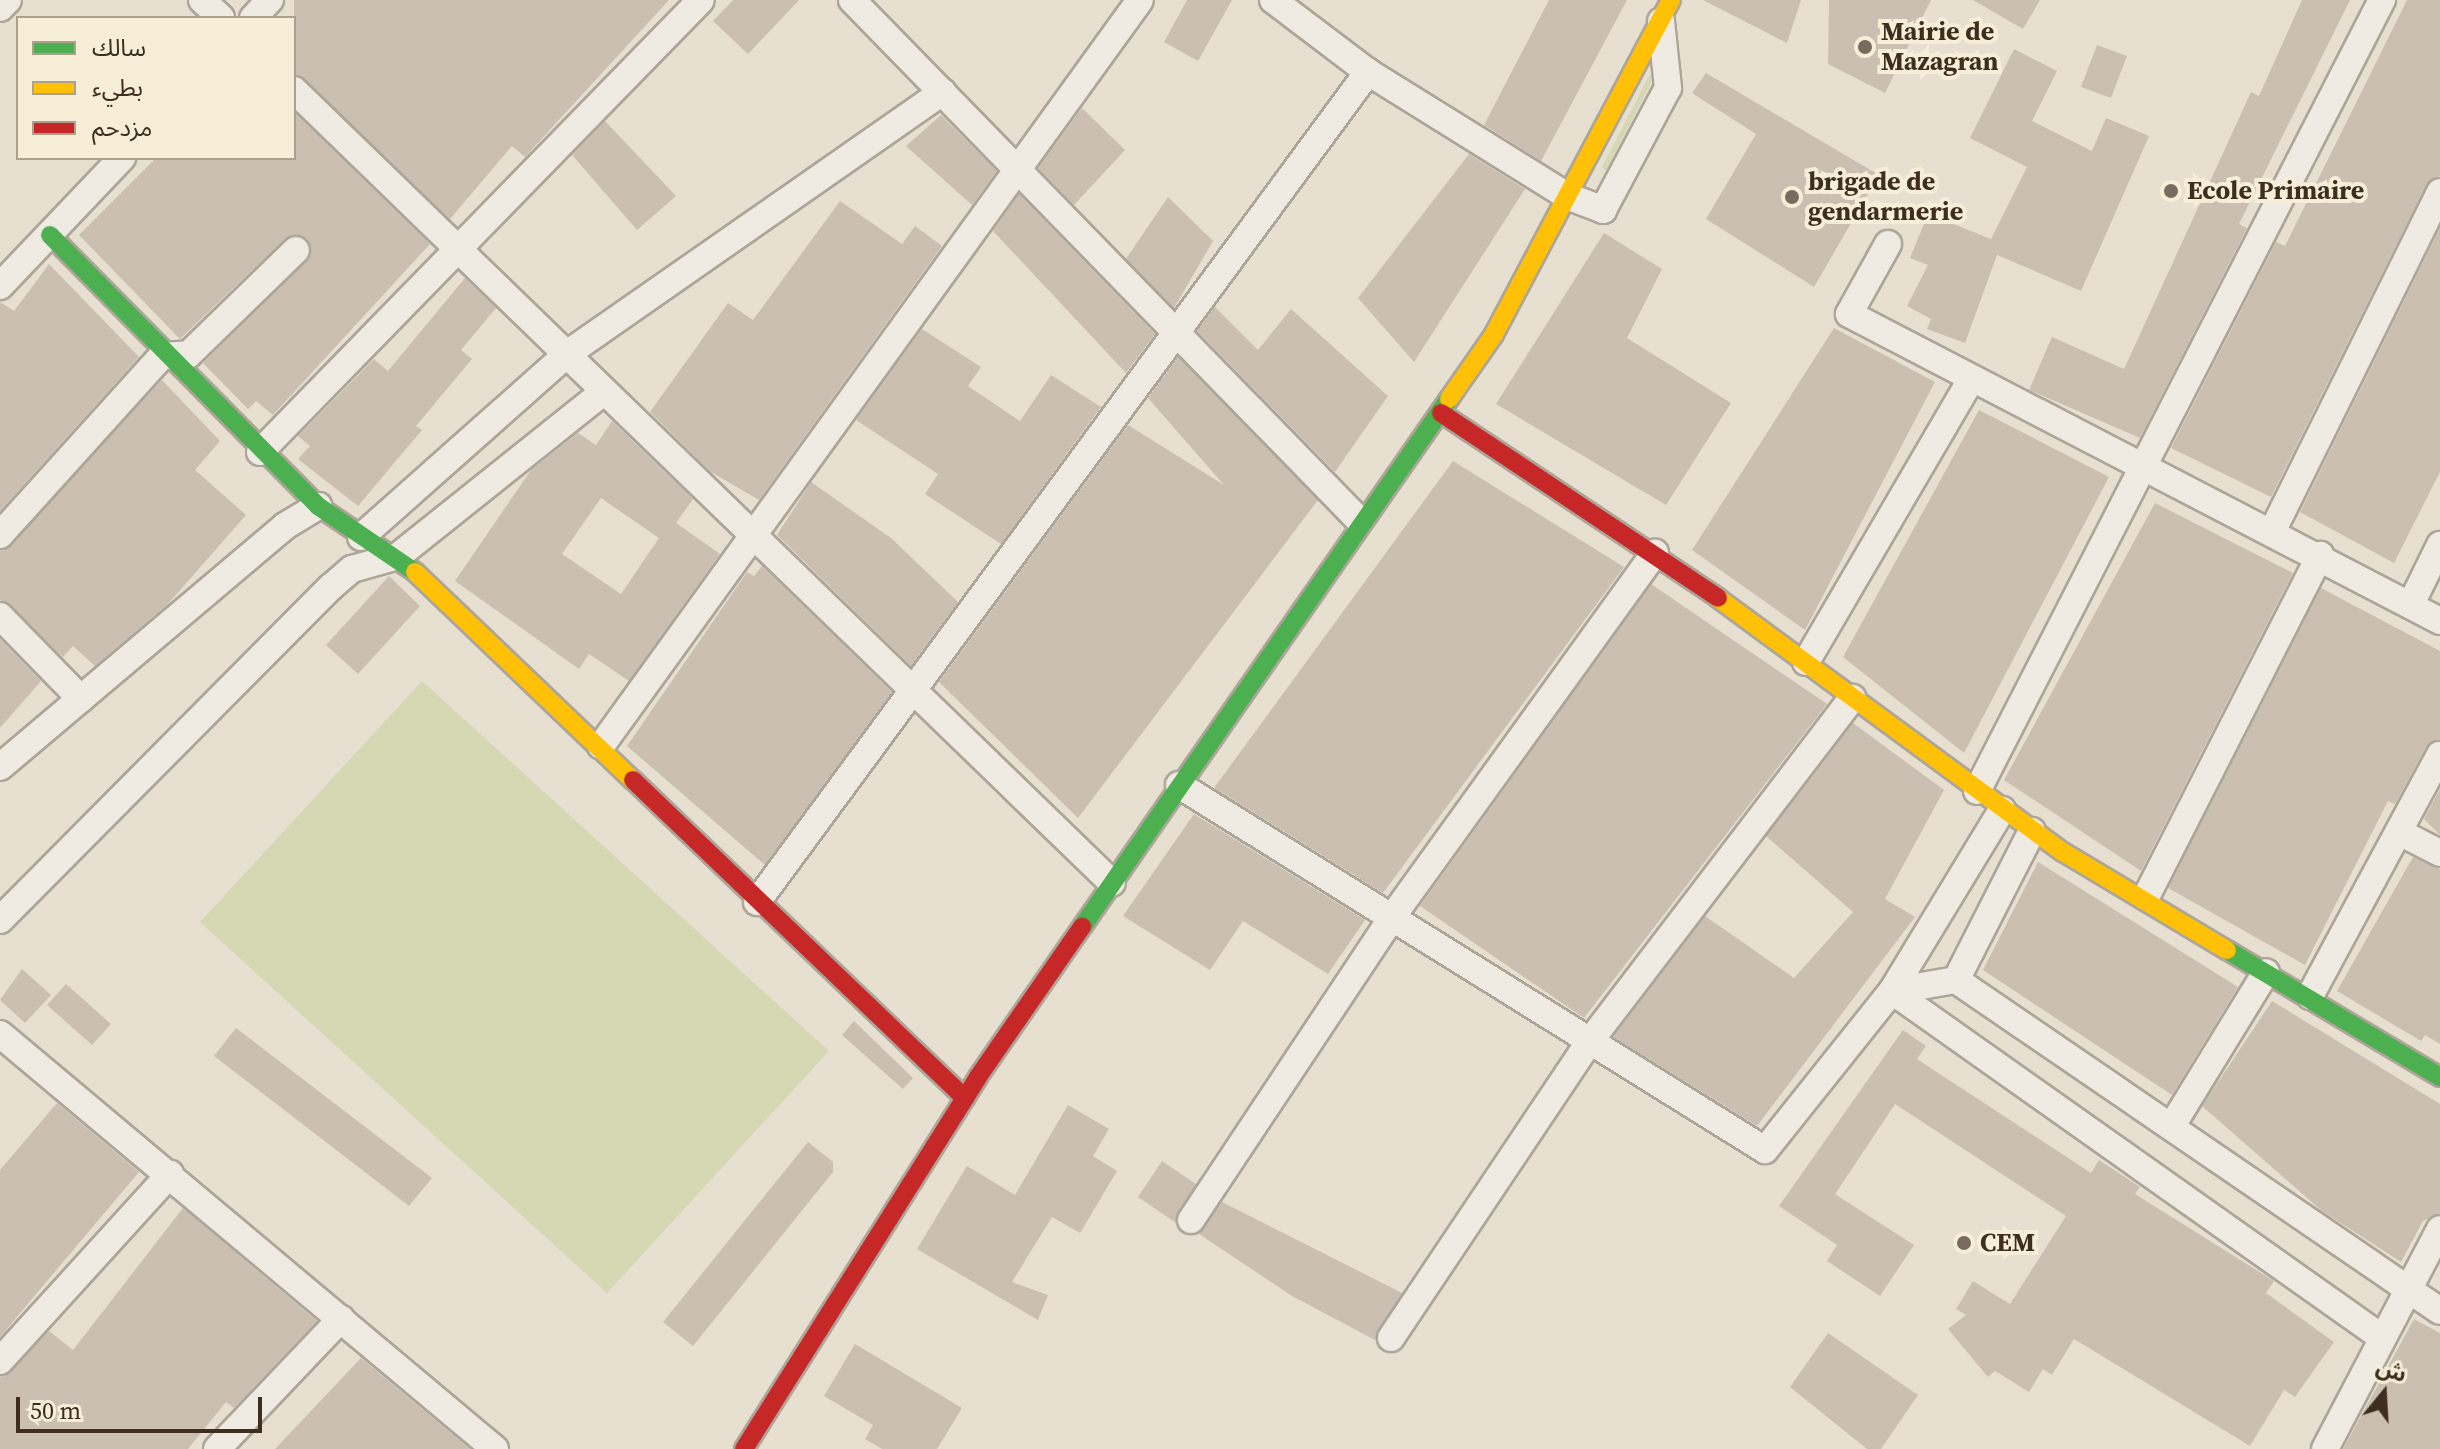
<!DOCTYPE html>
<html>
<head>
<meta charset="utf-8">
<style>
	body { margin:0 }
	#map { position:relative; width:2440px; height:1449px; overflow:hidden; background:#e7e0d1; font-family:"Source Serif 4","Noto Sans Arabic",serif }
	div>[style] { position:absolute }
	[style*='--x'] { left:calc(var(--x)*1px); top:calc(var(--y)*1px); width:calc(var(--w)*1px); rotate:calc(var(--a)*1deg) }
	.green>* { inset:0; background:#d6d7b3 }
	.building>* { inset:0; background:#cbbfb2 }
	.roads { filter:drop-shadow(2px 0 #ada599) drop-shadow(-2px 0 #ada599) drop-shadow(0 2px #ada599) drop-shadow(0 -2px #ada599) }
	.street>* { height:26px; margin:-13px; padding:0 13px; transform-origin:13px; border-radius:13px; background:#efebe3 }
	.fast>* { height:18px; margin:-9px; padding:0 9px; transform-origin:9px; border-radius:9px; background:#4caf50 }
	.slow>* { height:18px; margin:-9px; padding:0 9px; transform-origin:9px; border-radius:9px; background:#ffc107 }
	.jam>* { height:18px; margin:-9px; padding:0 9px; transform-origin:9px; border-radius:9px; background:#c62828 }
	.dots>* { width:22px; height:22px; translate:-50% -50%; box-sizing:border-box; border:4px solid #f7eed8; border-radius:50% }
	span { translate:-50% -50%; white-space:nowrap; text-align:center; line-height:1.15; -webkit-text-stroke:8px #f7eed8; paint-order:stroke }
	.poi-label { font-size:26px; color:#3d2e20; font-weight:700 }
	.left { translate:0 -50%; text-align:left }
	.legend { position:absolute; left:16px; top:16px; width:280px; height:144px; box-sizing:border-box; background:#f7eed8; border:2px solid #ada18e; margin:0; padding:10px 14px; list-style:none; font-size:24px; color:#3d2e20 }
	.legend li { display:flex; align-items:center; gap:16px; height:40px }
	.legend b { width:40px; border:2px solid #ada18e }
	.north { position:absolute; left:2344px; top:1353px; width:80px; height:80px; -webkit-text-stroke:6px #f7eed8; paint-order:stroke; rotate:18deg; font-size:22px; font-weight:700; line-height:32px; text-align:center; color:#3d2e20 }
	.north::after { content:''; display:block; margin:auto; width:28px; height:36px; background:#3d2e20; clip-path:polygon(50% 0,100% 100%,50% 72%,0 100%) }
	.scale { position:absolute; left:16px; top:1397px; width:246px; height:36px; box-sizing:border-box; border:4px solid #3d2e20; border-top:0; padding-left:10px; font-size:24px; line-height:28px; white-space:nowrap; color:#3d2e20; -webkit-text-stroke:6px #f7eed8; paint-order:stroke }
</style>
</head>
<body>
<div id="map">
	<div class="green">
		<i style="clip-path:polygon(1650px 74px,1652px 81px,1606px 171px,1602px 167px)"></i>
		<i style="clip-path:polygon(422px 681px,829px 1051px,607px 1293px,200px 922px)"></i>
	</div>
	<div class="building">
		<i style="clip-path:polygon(294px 0,669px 0,525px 157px,512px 146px,450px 219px,294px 74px)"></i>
		<i style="clip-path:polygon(733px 0,799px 0,748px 54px,713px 21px)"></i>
		<i style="clip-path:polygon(1187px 0,1232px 0,1198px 61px,1164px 42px)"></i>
		<i style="clip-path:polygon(1549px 0,1627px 0,1541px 161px,1484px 125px)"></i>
		<i style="clip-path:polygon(1703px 0,1801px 0,1787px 43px)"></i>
		<i style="clip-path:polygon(1829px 0,1931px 0,1885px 93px,1828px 64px)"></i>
		<i style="clip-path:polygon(1973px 0,2040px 0,2023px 29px)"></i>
		<i style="clip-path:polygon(2302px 0,2350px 0,2239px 224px,2247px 228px,2140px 438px,2029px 390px,2052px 337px,2124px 369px,2251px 92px,2259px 96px)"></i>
		<i style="clip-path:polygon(2407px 0,2440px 0,2440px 176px,2426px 185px,2271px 497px,2171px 448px,2276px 242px,2285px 246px)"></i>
		<i style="clip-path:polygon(2097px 45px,2127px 56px,2111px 98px,2081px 87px)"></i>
		<i style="clip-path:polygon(2014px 49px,2057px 71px,2032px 121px,2092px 151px,2106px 118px,2149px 136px,2081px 291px,1997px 255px,1965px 343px,1927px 329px,1931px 319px,1907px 306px,1928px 265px,1910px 258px,1928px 214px,1991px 239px,2027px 167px,1970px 138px)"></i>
		<i style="clip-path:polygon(1706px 73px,1879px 175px,1814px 287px,1706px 219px,1756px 134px,1692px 93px)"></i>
		<i style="clip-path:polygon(1082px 108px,1125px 150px,1074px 205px,1038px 168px)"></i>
		<i style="clip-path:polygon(294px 112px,430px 244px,273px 415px,256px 401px,248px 409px,203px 363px,307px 261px,307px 238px,285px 239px,180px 339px,79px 235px,156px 158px,294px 158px)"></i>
		<i style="clip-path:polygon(941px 115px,997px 171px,972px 205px,906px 146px)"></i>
		<i style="clip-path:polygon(605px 121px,676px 196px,637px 230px,572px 155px)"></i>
		<i style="clip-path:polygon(1469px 154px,1525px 189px,1414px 362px,1358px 298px)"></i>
		<i style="clip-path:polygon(1019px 194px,1155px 334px,1126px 373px,993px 231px)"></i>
		<i style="clip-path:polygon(1168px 197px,1213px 241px,1174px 308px,1126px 259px)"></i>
		<i style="clip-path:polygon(840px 201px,902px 244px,915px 226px,942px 246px,759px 500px,711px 472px,650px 412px,728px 303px,753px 320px)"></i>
		<i style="clip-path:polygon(2440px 228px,2440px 472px,2394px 563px,2300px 512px)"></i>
		<i style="clip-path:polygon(1604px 233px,1662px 269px,1627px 338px,1731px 403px,1666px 505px,1496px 404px)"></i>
		<i style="clip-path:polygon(49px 264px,139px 357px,0 511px,0 302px,14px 311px)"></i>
		<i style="clip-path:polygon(465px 278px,496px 308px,461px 350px,472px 359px,416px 426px,422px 430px,358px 506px,298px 459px,310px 446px,298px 436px,374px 359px,388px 371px)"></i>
		<i style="clip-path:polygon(1215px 307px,1258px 350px,1291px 309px,1388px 396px,1335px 472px,1197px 331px)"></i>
		<i style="clip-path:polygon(1834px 328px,1935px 382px,1805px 630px,1692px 550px)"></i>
		<i style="clip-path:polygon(922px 329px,981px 367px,968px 386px,1020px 421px,1051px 375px,1101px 407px,1001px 544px,925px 494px,938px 474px,856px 420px)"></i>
		<i style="clip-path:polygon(1178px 357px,1318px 500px,1078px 818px,939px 682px,1128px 425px,1224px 485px,1148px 398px)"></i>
		<i style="clip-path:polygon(162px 380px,220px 441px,195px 470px,246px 515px,168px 604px,95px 666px,73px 646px,63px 657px,0 600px,0 551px)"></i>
		<i style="clip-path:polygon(1979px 410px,2109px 477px,1964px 753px,1843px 657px)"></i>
		<i style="clip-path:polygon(evenodd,612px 421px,693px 499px,676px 523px,720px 554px,629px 681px,589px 654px,579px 669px,455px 581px,531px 470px,578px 433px,596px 445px,612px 421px,601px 498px,659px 538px,621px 594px,562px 554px,601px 498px)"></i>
		<i style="clip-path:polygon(1453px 461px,1624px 567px,1383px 893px,1214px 788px)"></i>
		<i style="clip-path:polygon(811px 482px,891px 538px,958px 602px,911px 666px,777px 535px)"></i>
		<i style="clip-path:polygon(2155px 503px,2293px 573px,2141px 871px,2004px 780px)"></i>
		<i style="clip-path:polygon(762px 566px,892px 692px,765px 865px,627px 746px,747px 572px,754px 576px)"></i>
		<i style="clip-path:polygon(389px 576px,420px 606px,358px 674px,326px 645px)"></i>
		<i style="clip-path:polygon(1651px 584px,1827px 704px,1584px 1018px,1420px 906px)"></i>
		<i style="clip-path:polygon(2321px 588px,2440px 651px,2440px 739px,2426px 747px,2395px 804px,2388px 801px,2305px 965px,2168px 888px)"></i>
		<i style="clip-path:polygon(0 639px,41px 681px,0 728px)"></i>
		<i style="clip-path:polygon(1853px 723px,1944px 790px,1885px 899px,1915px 917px,1757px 1126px,1613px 1037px,1705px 916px,1794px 978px,1853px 912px,1766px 836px)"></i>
		<i style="clip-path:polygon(2440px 789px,2440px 835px,2424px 819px)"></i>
		<i style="clip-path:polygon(1194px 814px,1365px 920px,1328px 974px,1243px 921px,1210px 970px,1123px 916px)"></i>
		<i style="clip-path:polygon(2413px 857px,2440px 869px,2440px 1044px,2425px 1035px,2421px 1041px,2337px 991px)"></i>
		<i style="clip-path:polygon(2038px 862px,2238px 987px,2172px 1095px,1983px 970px)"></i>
		<i style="clip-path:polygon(22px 969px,51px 995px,25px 1023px,0 1000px)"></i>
		<i style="clip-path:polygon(66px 984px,111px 1024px,92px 1045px,47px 1005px)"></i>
		<i style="clip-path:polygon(2272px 1001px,2440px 1104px,2440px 1213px,2423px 1221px,2401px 1262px,2322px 1211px,2202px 1106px)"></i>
		<i style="clip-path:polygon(854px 1021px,913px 1078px,903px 1089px,842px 1035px)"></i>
		<i style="clip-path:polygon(236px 1028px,432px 1178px,409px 1206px,214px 1056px)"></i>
		<i style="clip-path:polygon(1903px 1030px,1926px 1046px,1917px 1059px,2091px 1173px,2099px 1160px,2140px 1187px,2135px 1194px,2274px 1281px,2266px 1293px,2334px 1342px,2295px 1397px,2284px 1390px,2250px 1446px,2074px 1339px,2052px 1375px,2043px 1369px,2029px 1392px,1995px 1371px,1988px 1377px,1948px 1329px,1966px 1315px,1956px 1309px,1973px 1281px,2010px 1304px,2066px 1216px,1895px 1104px,1835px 1194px,1914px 1245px,1880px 1296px,1827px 1261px,1837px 1245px,1779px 1206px)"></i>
		<i style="clip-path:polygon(57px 1103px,139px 1172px,0 1337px,0 1170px)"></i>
		<i style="clip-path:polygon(1068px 1105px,1109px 1129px,1093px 1156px,1117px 1171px,1080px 1233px,1052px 1217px,1012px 1282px,1048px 1295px,1038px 1320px,917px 1249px,967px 1166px,1015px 1195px)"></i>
		<i style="clip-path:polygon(808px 1142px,833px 1162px,833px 1172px,693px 1346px,663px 1322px)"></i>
		<i style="clip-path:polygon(1162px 1161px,1196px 1184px,1176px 1223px,1138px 1197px)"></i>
		<i style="clip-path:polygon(1222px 1202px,1402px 1293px,1375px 1340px,1292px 1296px,1199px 1234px)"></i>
		<i style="clip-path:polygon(183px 1208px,317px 1321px,234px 1408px,226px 1402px,188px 1449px,0 1449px,0 1377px,49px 1331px,73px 1350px)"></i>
		<i style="clip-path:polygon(2414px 1319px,2440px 1333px,2440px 1449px,2343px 1449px)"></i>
		<i style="clip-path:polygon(1828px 1333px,1918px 1395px,1881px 1449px,1867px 1449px,1790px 1387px)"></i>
		<i style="clip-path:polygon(855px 1344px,962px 1408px,937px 1449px,882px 1449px,865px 1439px,873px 1425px,824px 1396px)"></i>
		<i style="clip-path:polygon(361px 1358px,470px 1449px,275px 1449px)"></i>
	</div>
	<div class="roads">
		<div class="street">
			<i style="--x:202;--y:0;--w:26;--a:43"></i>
			<i style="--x:852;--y:0;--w:726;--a:45.73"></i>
			<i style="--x:1273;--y:0;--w:119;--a:37.2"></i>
			<i style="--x:1368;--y:72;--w:234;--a:31.9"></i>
			<i style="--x:1567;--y:196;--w:39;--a:21"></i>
			<i style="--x:1603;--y:210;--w:138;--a:-62"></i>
			<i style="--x:1668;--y:88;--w:67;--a:-96"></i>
			<i style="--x:0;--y:8;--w:11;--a:-45"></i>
			<i style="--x:253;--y:18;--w:25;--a:-47"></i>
			<i style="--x:294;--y:90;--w:1139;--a:44.11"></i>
			<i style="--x:1888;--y:244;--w:80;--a:119.1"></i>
			<i style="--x:1849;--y:314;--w:666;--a:27.45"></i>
			<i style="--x:0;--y:286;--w:177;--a:-46.4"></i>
			<i style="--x:260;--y:452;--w:631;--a:-45.71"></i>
			<i style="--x:2273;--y:530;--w:377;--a:-63.7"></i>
			<i style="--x:0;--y:535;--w:241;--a:-47.9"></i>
			<i style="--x:162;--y:356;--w:27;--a:-4"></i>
			<i style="--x:189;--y:354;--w:149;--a:-44.2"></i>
			<i style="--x:361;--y:537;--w:276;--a:-41.6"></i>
			<i style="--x:567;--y:354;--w:458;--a:-34.9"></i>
			<i style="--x:2411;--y:604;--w:66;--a:-63.8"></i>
			<i style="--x:0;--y:616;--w:116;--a:45.7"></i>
			<i style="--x:1806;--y:662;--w:327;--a:-59.7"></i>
			<i style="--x:601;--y:746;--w:920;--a:-54.15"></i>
			<i style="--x:0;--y:767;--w:373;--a:-40.2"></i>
			<i style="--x:285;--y:526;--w:39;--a:-31"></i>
			<i style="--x:1179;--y:785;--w:690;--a:31.92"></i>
			<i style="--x:1765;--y:1150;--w:203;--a:-51.4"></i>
			<i style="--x:1892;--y:991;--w:212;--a:-58.7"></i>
			<i style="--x:1977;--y:791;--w:889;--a:-62.89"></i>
			<i style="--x:2032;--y:831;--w:167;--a:117"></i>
			<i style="--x:1956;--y:980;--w:586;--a:34.37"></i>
			<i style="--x:2399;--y:832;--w:46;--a:27.1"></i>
			<i style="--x:2146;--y:897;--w:384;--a:-63"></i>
			<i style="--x:757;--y:902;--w:1031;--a:-53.64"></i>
			<i style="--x:0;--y:920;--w:470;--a:-45.2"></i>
			<i style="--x:331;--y:587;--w:28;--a:-41"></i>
			<i style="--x:352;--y:569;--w:48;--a:-15.8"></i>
			<i style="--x:398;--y:556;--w:260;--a:-38.6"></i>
			<i style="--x:1892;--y:991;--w:599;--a:35.28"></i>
			<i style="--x:1892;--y:991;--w:65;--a:-9.8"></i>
			<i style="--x:2310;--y:996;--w:274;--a:-61.7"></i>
			<i style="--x:0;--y:1034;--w:646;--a:39.98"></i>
			<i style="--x:2173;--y:1124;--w:178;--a:-58.5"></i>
			<i style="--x:1191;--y:1220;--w:360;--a:-56.4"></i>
			<i style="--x:1390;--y:920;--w:453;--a:-54.2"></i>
			<i style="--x:1391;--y:1338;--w:353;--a:-56.2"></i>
			<i style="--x:1587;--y:1045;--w:437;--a:-52.6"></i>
			<i style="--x:0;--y:1361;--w:253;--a:-47.7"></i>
			<i style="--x:217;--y:1449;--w:180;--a:-46.4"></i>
			<i style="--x:2325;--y:1449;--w:248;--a:-62.4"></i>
		</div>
		<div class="fast">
			<i style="--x:50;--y:235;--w:381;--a:45.3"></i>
			<i style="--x:318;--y:506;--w:117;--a:34.2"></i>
			<i style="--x:1082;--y:927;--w:643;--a:-55.2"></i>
			<i style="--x:2227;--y:950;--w:248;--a:30.8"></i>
		</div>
		<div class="slow">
			<i style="--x:1449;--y:399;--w:77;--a:-55.1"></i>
			<i style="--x:1493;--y:336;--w:380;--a:-62.1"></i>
			<i style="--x:415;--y:572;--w:301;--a:43.7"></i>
			<i style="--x:1718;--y:598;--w:428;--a:36.4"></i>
			<i style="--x:2063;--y:852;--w:191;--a:30.9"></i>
		</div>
		<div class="jam">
			<i style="--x:1441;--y:413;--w:333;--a:33.7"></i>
			<i style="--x:633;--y:780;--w:460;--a:43.8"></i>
			<i style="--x:744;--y:1449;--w:439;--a:-57.8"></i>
			<i style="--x:978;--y:1077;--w:183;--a:-55.3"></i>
		</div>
	</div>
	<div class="dots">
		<i style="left:1865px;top:47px;background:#786c5e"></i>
		<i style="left:2171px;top:191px;background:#786c5e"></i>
		<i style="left:1792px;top:197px;background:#786c5e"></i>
		<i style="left:1964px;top:1243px;background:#786c5e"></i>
	</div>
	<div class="poi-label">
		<span class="left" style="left:1881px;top:47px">Mairie de<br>Mazagran</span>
		<span class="left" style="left:1808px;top:197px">brigade de<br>gendarmerie</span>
		<span class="left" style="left:2187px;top:191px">Ecole Primaire</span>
		<span class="left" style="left:1980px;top:1243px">CEM</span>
	</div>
	<ul class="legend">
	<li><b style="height:10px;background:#4caf50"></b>سالك</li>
	<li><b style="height:10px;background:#ffc107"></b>بطيء</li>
	<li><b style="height:10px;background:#c62828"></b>مزدحم</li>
	</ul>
	<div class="north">ش</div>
	<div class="scale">50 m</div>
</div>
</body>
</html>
